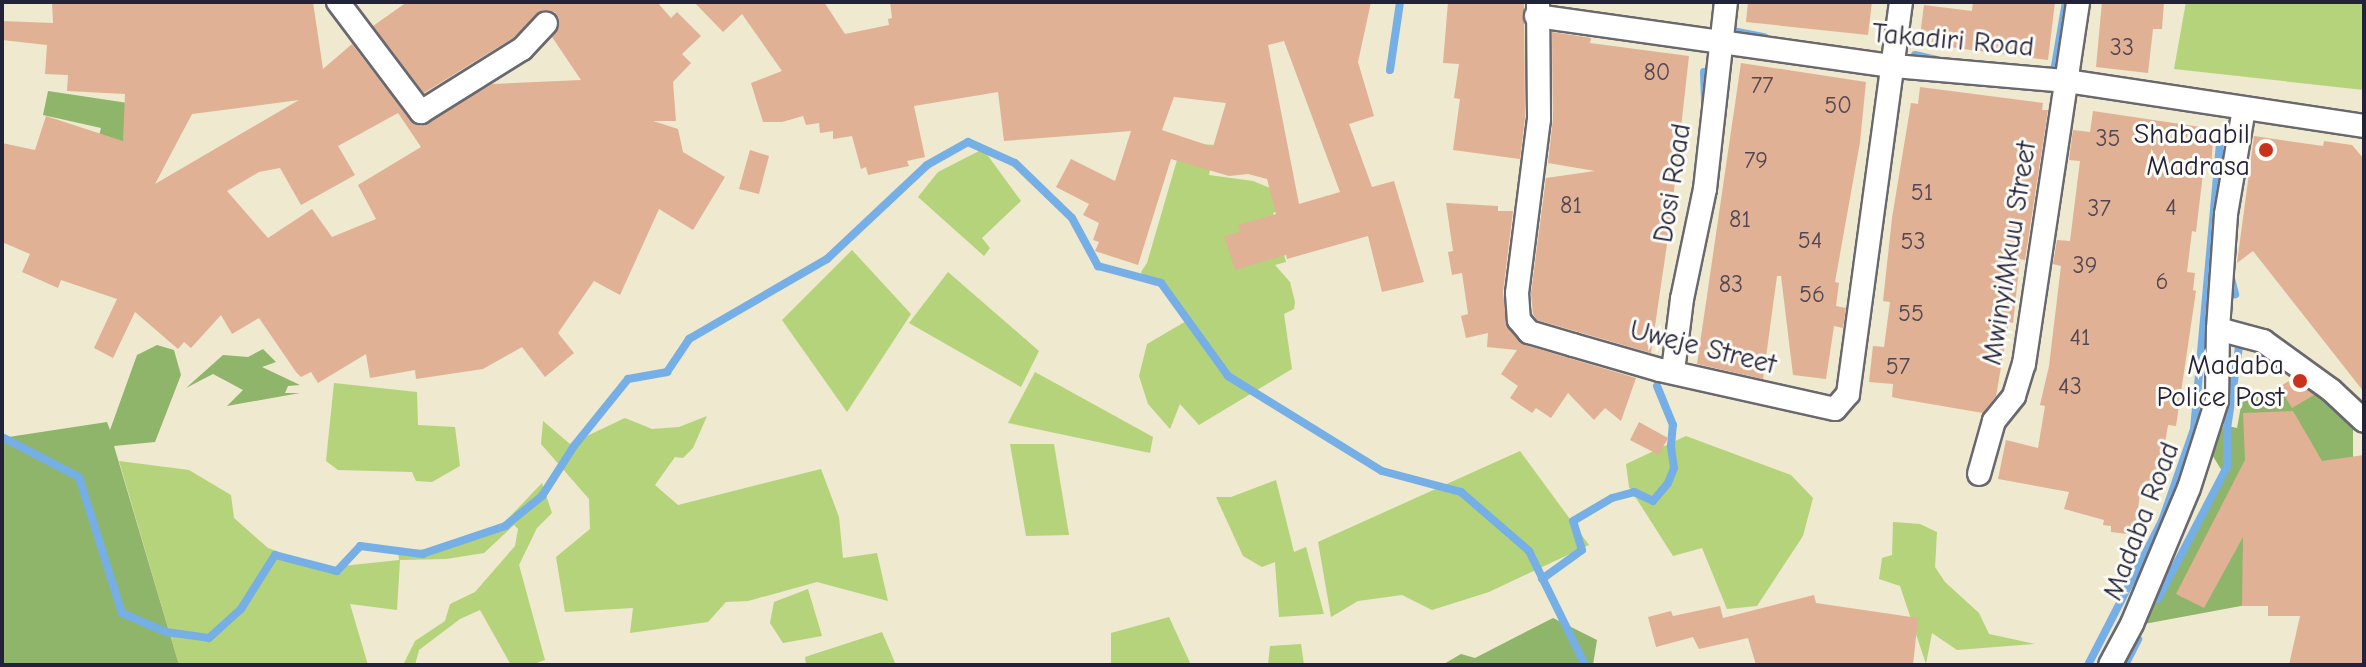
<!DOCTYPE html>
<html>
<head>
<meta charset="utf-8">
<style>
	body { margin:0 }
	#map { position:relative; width:2366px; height:667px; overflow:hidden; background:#eee9cf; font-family:"Comic Neue",sans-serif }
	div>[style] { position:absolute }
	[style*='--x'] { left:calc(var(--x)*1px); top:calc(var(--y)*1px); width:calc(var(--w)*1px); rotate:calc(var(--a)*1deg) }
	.green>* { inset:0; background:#b4d37a }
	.forest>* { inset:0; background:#8fb56a }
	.stream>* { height:8px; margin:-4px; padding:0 4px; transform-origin:4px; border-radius:4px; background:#76afe6 }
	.building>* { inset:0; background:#e1b195 }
	.roads { filter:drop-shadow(2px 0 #69686f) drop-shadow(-2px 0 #69686f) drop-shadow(0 2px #69686f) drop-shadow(0 -2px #69686f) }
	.street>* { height:22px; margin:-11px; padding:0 11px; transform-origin:11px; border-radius:11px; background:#fff }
	.dots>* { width:22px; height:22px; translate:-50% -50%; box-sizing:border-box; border:4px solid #fdfcf7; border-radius:50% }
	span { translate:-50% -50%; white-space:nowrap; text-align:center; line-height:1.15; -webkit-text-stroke:6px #fdfcf7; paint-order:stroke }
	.number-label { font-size:24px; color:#524652 }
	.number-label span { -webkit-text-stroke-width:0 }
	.street-label { font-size:28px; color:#22223b }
	.poi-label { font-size:28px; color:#22223b }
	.right { translate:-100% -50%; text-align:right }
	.frame { position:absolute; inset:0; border:4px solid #22223b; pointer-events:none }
</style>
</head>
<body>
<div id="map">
	<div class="green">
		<i style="clip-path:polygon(2186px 2px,2364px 2px,2364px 90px,2174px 69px)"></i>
		<i style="clip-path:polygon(1182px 143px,1215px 145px,1209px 175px,1253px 181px,1275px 190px,1289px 206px,1273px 213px,1286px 262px,1275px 265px,1290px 282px,1295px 302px,1294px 309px,1284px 314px,1292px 369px,1199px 425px,1180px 404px,1170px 429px,1148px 404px,1139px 376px,1147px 344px,1188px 320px,1163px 284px,1143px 277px,1141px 272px,1147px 263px)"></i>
		<i style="clip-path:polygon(983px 149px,1021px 201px,982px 238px,990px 248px,984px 256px,918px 197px,938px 172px)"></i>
		<i style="clip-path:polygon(852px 250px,911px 314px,847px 412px,782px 320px)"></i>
		<i style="clip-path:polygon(948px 272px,1039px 351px,1021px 387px,909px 323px)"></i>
		<i style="clip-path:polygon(1035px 372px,1153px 437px,1150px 453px,1008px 423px)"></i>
		<i style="clip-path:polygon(334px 383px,417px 392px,418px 425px,455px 427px,460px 466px,432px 482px,416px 481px,412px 472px,338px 470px,326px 461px)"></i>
		<i style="clip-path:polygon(707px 416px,693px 448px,683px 458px,675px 457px,655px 485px,678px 505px,821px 469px,839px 517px,843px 558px,877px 553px,888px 601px,817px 582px,748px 601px,726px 602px,708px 622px,630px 633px,633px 608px,565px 612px,556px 557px,590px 529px,589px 499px,541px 444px,543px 421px,570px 444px,625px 418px,652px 429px,679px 427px)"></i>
		<i style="clip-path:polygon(1686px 436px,1791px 475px,1813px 498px,1803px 536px,1757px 606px,1727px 609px,1702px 548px,1673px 556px,1629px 487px,1626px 464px)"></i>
		<i style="clip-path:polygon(1010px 444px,1054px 444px,1069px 535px,1026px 536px)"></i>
		<i style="clip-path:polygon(1520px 451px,1589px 545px,1489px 592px,1432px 610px,1402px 595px,1358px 601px,1331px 617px,1318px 542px)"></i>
		<i style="clip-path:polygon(119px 461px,189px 470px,231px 495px,234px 518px,268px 548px,324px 568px,399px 560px,398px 551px,442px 548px,499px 528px,542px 483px,552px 513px,537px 528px,519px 565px,545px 660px,531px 665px,511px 665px,480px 610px,460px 619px,419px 650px,415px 665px,403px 665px,415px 641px,445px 621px,450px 604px,475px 592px,515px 546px,518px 529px,514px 525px,484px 553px,446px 559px,400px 560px,397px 610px,350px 604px,368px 665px,179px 665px)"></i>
		<i style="clip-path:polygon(1276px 480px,1294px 552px,1306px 547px,1324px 614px,1279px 617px,1275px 562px,1262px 567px,1243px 556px,1216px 497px,1231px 497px)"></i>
		<i style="clip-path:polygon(1893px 522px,1920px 524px,1937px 532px,1935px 567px,1945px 582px,1979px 613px,1989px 634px,2035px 644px,1957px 650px,1932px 633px,1926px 664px,1900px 586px,1879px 579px,1882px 558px,1892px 555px)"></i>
		<i style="clip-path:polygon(808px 589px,822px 636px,783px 643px,770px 623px,774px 602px)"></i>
		<i style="clip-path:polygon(1169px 617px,1191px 665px,1111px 665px,1111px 633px)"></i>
		<i style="clip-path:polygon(882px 632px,896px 665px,806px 665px,805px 657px)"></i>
		<i style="clip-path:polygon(1301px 644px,1304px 665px,1268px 665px,1270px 646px)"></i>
	</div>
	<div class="forest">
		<i style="clip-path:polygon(48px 91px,128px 103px,183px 121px,91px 167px,101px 128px,43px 115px)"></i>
		<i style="clip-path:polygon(157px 345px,174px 350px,181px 375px,155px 442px,114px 446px,179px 665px,2px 665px,2px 438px,107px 422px,110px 430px,137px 355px)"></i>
		<i style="clip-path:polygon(263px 349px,276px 362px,262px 367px,300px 385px,288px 386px,285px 393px,300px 393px,227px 406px,243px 390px,213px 374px,186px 388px,223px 355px,248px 357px)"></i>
		<i style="clip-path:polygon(2333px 385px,2353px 411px,2353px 456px,2364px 503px,2364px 583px,2144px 624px,2222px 471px,2211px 453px,2224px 425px,2237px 428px,2243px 395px,2261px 396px,2261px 405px,2281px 386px)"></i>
		<i style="clip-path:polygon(1553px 618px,1597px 640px,1593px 665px,1442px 665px,1461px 654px,1475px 658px)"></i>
	</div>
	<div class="stream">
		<i style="--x:1727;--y:30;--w:38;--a:11"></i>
		<i style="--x:1915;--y:55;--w:23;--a:13"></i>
		<i style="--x:1390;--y:70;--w:69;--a:-81.6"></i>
		<i style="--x:1704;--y:72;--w:28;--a:88"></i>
		<i style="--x:2050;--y:72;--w:4;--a:0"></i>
		<i style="--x:2054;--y:72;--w:71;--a:-80.3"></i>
		<i style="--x:2230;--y:275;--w:20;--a:75"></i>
		<i style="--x:2;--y:437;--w:87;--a:27.5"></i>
		<i style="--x:79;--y:477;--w:143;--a:72.5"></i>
		<i style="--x:122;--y:613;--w:48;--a:23.4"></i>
		<i style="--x:166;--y:632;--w:43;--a:7.9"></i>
		<i style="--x:209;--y:638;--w:43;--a:-42.2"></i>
		<i style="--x:241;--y:609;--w:64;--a:-57.8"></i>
		<i style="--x:275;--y:555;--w:64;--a:14.5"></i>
		<i style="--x:337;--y:571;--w:34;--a:-47"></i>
		<i style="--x:360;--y:546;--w:63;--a:7.4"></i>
		<i style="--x:422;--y:554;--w:88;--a:-18.6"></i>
		<i style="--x:505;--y:526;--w:48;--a:-39"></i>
		<i style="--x:542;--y:496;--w:59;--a:-57.4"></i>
		<i style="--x:574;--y:446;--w:86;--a:-51.1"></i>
		<i style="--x:628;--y:379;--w:40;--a:-10"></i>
		<i style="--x:667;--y:372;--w:40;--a:-56"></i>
		<i style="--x:689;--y:339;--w:160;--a:-30.1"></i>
		<i style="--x:827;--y:259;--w:137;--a:-43.2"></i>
		<i style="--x:927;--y:165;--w:47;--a:-29.3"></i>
		<i style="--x:968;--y:142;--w:51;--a:24.1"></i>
		<i style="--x:1015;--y:163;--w:79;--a:44"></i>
		<i style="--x:1072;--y:218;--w:55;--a:61.6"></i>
		<i style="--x:1098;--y:266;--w:65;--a:15.1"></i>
		<i style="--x:1161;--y:283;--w:115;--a:54.2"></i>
		<i style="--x:1228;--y:376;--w:181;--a:31.7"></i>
		<i style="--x:1382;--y:471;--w:82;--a:14.9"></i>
		<i style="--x:1461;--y:492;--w:90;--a:40.9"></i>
		<i style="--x:1529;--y:551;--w:127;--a:63.8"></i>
		<i style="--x:1542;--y:579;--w:49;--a:-35.9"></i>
		<i style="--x:1582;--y:550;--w:30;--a:-107"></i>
		<i style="--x:1573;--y:521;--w:45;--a:-30.5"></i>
		<i style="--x:1612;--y:498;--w:23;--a:-15"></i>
		<i style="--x:1634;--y:492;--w:21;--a:25"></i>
		<i style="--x:1653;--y:501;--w:23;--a:-50"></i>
		<i style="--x:1668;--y:483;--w:16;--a:-68"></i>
		<i style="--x:1674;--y:468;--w:22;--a:-98"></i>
		<i style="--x:1671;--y:446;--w:21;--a:-85"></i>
		<i style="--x:1673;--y:425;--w:42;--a:-112.3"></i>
		<i style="--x:2158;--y:599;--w:149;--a:-62.4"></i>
		<i style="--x:2227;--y:467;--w:38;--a:-90"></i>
		<i style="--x:2227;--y:429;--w:83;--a:-81.7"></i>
		<i style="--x:2088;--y:665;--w:162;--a:-62.8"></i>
		<i style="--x:2162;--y:521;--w:97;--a:-70.8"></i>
		<i style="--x:2194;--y:429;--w:298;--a:-84.8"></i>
		<i style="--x:2125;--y:665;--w:29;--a:-63"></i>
	</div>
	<div class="building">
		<i style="clip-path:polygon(evenodd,52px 2px,313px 2px,323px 69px,352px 44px,410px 120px,421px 126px,492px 84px,581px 80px,552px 37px,559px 27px,559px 18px,555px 12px,543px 10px,513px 38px,424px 93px,373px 26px,407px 2px,657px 2px,671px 18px,677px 12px,701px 36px,682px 54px,691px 63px,673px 82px,676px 121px,653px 121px,678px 129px,683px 152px,725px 177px,693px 230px,659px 209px,620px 295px,594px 281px,558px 333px,574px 353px,545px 377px,522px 347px,483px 369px,416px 379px,415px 370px,370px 378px,366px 354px,318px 383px,311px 372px,301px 377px,296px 372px,259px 318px,232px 334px,221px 315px,191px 348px,184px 342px,178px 349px,135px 312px,113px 358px,94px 348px,117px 299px,61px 280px,58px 288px,22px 272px,30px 254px,2px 242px,2px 143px,35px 150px,46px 116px,123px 141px,125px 94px,67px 91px,68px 75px,45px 74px,47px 45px,2px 40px,2px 21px,53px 23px,52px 2px,299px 100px,155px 184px,192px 114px,299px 100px,52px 2px,398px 113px,421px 147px,358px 185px,376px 219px,332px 237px,312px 209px,268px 238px,227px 191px,259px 172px,280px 168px,301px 205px,355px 175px,338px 146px,398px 113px)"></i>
		<i style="clip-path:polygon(evenodd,694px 2px,824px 2px,845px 34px,889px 25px,888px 19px,892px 18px,890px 2px,1371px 2px,1358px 62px,1374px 116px,1349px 124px,1372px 187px,1394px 181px,1424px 282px,1382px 292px,1368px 236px,1287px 259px,1286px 255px,1235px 270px,1224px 236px,1240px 232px,1238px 225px,1276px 214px,1267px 179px,1248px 174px,1229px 176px,1171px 159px,1138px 265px,1095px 251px,1099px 242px,1093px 240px,1099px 223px,1083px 215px,1089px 204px,1056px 187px,1071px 159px,1115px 181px,1131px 131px,1004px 141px,998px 92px,914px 106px,925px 157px,907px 161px,909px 166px,868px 175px,866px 167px,861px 169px,852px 136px,833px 139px,833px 131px,820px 133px,819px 123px,806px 125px,803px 116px,782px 122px,763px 122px,751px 83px,782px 71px,742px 14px,723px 32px,694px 2px,1284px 41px,1340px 192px,1299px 204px,1268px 45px,1284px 41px,694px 2px,1174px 97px,1226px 103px,1213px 147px,1162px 130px,1174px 97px)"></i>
		<i style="clip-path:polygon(1448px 2px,1524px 2px,1525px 118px,1520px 159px,1453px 150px,1460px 99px,1454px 98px,1459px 64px,1443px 63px)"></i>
		<i style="clip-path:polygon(1748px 2px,1872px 2px,1868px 35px,1746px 22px)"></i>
		<i style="clip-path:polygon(1973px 2px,2055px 2px,2048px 60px,1919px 43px,1924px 5px,1972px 11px)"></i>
		<i style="clip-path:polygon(2102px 2px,2164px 2px,2162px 29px,2153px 29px,2148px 73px,2096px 67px)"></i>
		<i style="clip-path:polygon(1552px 32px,1591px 38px,1590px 43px,1689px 56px,1671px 217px,1651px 353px,1537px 320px,1533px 314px,1531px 293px,1546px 178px,1595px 171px,1548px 163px,1553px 119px)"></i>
		<i style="clip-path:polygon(1741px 63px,1866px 82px,1860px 142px,1835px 282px,1839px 283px,1836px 306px,1846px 308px,1843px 328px,1834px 326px,1826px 379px,1793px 375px,1781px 276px,1777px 276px,1763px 379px,1697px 364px)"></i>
		<i style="clip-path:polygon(1920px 87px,2043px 103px,2042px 110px,2048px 110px,2025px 260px,2020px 259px,2013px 323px,2009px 322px,1996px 396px,1983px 413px,1901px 399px,1892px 397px,1893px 384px,1869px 382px,1873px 346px,1884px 347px,1890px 302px,1883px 301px,1892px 218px,1911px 103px,1918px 104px)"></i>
		<i style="clip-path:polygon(2093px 111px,2214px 129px,2211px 166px,2204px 165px,2196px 232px,2192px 231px,2187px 272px,2195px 273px,2193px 290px,2196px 291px,2176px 426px,2168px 425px,2159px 479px,2154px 479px,2150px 496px,2140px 493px,2135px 535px,2111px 532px,2111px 526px,2103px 525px,2104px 520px,2064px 509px,2069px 492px,1998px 479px,2006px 440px,2038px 448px,2045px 406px,2040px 405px,2049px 366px,2061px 266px,2053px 264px,2057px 240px,2070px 241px,2080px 161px,2069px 160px,2073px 130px,2090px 132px)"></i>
		<i style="clip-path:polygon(2254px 136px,2323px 146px,2324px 141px,2352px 145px,2364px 159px,2364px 392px,2253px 251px,2237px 263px)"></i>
		<i style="clip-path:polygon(750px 150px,769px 156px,759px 194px,739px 189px)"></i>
		<i style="clip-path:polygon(1446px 203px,1498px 206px,1498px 211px,1513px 211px,1503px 292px,1508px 328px,1525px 345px,1636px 378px,1621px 421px,1605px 408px,1594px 420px,1568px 393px,1551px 418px,1536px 408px,1532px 413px,1510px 398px,1518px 386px,1501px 374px,1517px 350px,1487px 347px,1488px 333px,1466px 338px,1461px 316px,1468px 314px,1462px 273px,1452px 275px,1448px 252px,1453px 251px)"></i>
		<i style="clip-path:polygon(2292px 379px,2314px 395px,2292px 408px,2279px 387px)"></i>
		<i style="clip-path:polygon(2293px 411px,2322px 461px,2364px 455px,2364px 665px,2289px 665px,2300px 616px,2268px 616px,2268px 606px,2242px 606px,2243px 537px,2204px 608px,2176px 594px,2245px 460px,2243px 413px)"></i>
		<i style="clip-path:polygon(1639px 422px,1668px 438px,1659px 455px,1630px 440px)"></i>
		<i style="clip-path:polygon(1814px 595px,1816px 603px,1918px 618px,1913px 665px,1756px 665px,1748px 638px,1699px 649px,1693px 637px,1656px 647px,1648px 617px,1671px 611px,1673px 616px,1720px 606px,1723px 618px)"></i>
	</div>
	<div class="roads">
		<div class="street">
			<i style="--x:338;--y:2;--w:138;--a:53"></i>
			<i style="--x:421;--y:112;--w:119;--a:-32"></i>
			<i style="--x:522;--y:49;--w:35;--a:-47"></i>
			<i style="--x:1538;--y:2;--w:117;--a:89.5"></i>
			<i style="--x:1539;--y:119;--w:175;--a:97.2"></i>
			<i style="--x:1517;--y:293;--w:27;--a:86"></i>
			<i style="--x:1519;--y:320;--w:16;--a:50"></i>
			<i style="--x:1529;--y:332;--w:46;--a:16.5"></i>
			<i style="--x:1573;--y:345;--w:91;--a:16"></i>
			<i style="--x:1660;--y:370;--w:179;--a:12.6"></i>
			<i style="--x:1835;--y:409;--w:20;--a:-49"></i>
			<i style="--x:1848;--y:394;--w:396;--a:-82.3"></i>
			<i style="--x:1536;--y:16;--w:361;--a:8"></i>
			<i style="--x:1894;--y:66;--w:174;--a:5"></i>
			<i style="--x:2067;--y:81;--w:300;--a:8.6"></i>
			<i style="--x:2218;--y:329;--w:47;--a:14.9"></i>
			<i style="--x:2263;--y:341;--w:84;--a:35.8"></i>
			<i style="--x:2331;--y:390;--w:45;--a:43.2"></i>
			<i style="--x:1673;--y:371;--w:73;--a:-82.9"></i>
			<i style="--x:1682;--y:299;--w:112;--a:-78.2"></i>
			<i style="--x:1705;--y:189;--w:188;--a:-83.6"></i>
			<i style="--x:1979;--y:474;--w:55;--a:-74.2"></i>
			<i style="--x:1994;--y:421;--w:32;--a:-51"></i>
			<i style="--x:2014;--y:396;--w:34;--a:-73"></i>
			<i style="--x:2024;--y:364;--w:366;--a:-81.5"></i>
			<i style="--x:2110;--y:665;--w:47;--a:-61.8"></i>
			<i style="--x:2132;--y:624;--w:147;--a:-67.3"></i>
			<i style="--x:2189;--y:488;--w:92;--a:-72.3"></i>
			<i style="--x:2217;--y:400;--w:71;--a:-89.2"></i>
			<i style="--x:2218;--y:329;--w:115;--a:-86"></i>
			<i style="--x:2226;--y:214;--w:107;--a:-80.3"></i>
		</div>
	</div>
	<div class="dots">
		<i style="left:2266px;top:150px;background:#c8321e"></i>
		<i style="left:2300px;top:381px;background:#c8321e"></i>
	</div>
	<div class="number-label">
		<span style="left:2122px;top:48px">33</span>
		<span style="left:1657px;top:73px">80</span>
		<span style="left:1762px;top:86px">77</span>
		<span style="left:1838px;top:106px">50</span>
		<span style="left:2108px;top:139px">35</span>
		<span style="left:1756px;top:161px">79</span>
		<span style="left:1922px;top:193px">51</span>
		<span style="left:1571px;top:206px">81</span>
		<span style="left:2171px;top:208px">4</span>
		<span style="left:2099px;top:209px">37</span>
		<span style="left:1740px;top:220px">81</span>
		<span style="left:1810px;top:241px">54</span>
		<span style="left:1913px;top:242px">53</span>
		<span style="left:2085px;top:266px">39</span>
		<span style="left:2162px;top:282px">6</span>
		<span style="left:1731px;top:285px">83</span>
		<span style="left:1812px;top:295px">56</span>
		<span style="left:1911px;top:314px">55</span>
		<span style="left:2080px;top:338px">41</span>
		<span style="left:1898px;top:367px">57</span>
		<span style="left:2070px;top:387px">43</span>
	</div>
	<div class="street-label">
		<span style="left:1953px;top:40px;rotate:5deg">Takadiri Road</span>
		<span style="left:1672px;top:183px;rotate:-81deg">Dosi Road</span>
		<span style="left:2009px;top:253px;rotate:-81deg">MwinyiMkuu Street</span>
		<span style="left:1703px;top:347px;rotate:14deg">Uweje Street</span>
		<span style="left:2141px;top:521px;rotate:-69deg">Madaba Road</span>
	</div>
	<div class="poi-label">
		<span class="right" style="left:2250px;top:150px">Shabaabil<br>Madrasa</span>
		<span class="right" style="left:2284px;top:381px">Madaba<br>Police Post</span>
	</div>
	<div class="frame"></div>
</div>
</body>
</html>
